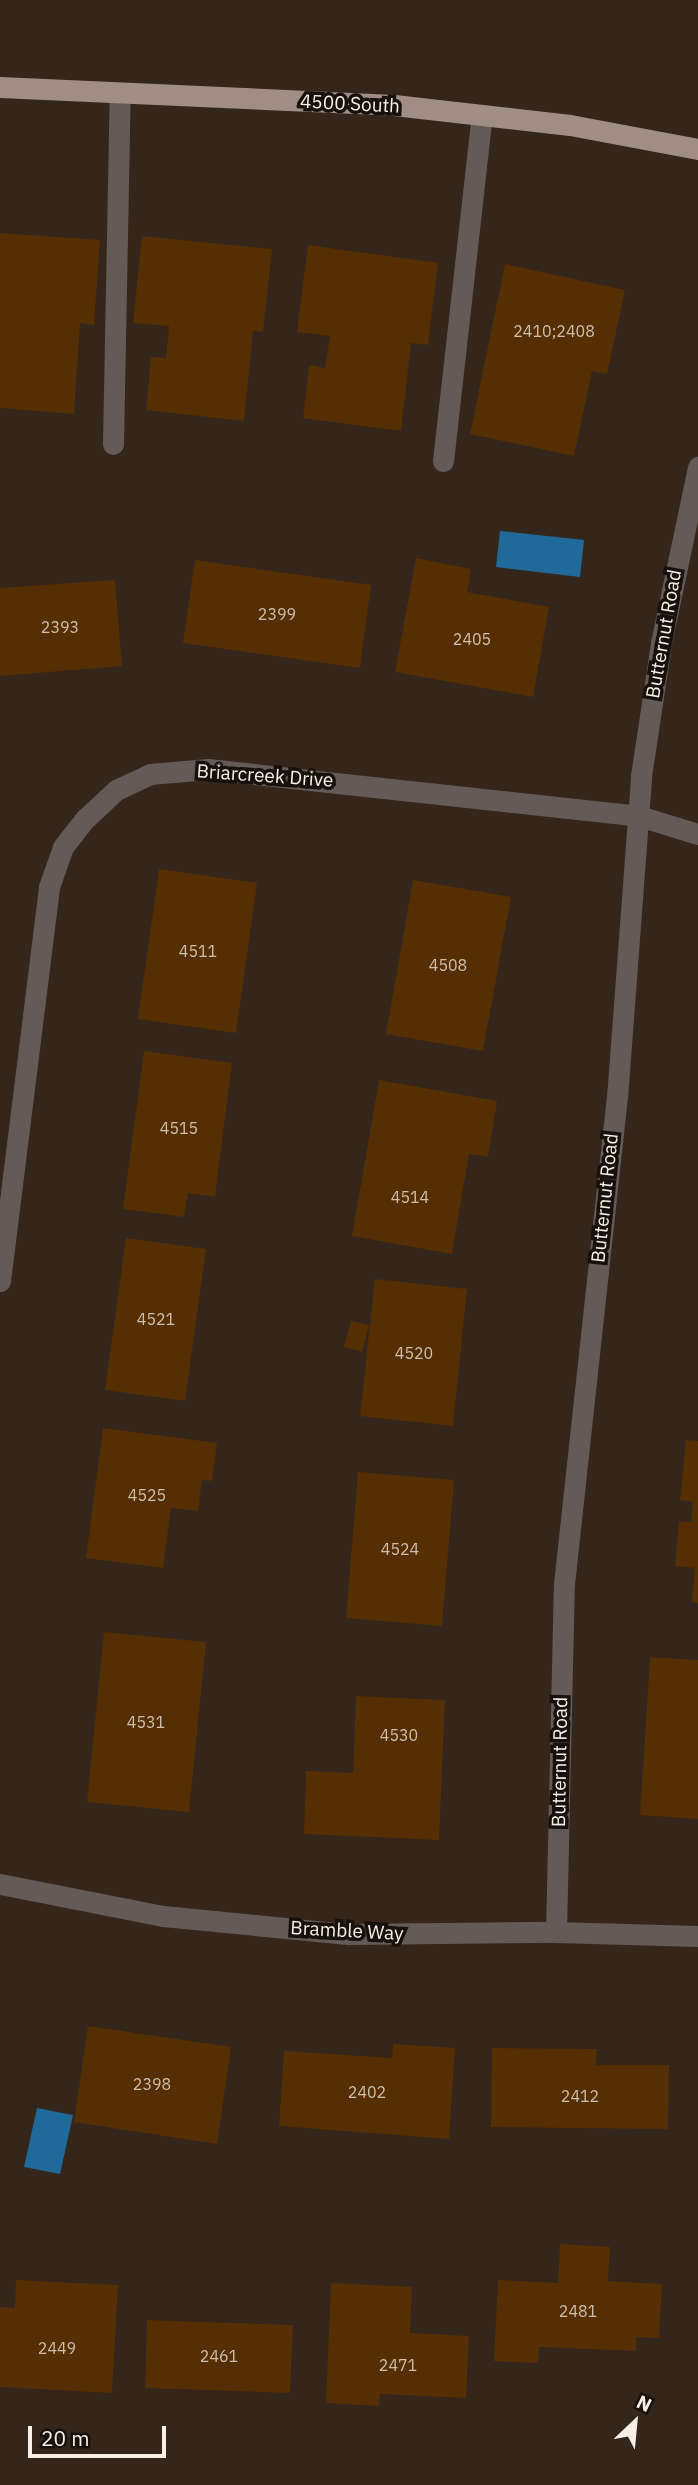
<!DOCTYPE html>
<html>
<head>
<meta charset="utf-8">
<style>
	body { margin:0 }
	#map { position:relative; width:698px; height:2485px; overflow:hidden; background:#34261b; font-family:"IBM Plex Sans",sans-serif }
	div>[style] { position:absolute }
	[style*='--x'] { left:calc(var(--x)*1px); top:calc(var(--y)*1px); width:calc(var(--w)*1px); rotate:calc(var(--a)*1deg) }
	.water>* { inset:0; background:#206a99 }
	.building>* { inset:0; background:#552e04 }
	.minor>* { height:21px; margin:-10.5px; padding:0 10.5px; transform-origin:10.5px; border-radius:10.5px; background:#645b58 }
	.major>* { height:21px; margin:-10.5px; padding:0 10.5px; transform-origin:10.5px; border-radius:10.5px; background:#9f8d86 }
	span { translate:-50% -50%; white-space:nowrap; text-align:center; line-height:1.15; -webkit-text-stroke:7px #17110c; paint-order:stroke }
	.number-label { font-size:16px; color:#cfbfae }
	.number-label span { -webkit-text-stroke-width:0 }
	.street-label { font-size:19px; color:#f8efe7 }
	.north { position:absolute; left:600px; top:2387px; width:70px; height:70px; -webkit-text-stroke:5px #17110c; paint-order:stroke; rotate:26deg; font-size:19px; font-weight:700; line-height:28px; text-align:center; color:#f8efe7 }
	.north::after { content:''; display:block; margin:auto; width:24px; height:32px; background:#f8efe7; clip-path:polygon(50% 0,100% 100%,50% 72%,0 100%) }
	.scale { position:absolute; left:28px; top:2426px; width:138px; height:32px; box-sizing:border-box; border:4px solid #f8efe7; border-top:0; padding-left:9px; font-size:21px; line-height:24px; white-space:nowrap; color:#f8efe7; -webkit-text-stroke:5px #17110c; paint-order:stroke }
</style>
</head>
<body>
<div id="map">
	<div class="water">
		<i style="clip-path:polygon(500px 531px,584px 540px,580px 577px,496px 567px)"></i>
		<i style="clip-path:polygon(37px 2108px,73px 2115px,60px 2174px,24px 2167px)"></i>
	</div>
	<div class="building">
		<i style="clip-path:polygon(0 233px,100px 240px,94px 325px,80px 323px,74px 414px,0 408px)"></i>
		<i style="clip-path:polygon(142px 236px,272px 249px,263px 332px,253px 331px,244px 421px,146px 410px,151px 357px,166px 358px,169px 326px,133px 323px)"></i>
		<i style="clip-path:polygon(308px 245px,438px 263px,428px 345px,411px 343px,401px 431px,303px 418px,309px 365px,325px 368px,330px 336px,297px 332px)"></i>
		<i style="clip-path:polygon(505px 264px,625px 290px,607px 374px,592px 371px,574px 456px,470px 434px)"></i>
		<i style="clip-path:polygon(416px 558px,471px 569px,467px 592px,549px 607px,533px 697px,395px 672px)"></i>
		<i style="clip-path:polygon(195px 560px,371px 585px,360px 668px,183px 643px)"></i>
		<i style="clip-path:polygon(115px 580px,122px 666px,0 676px,0 588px)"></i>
		<i style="clip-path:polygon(159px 869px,257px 883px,236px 1033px,138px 1019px)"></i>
		<i style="clip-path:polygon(413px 880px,511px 897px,483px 1051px,386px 1034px)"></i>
		<i style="clip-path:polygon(144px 1051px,232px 1063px,215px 1197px,188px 1193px,184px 1217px,123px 1209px)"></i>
		<i style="clip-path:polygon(379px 1080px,497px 1101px,488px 1157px,469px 1154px,452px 1254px,352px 1236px)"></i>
		<i style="clip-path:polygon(126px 1238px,206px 1249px,185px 1401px,105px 1390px)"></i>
		<i style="clip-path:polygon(375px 1279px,467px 1289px,453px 1426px,360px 1416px)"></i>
		<i style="clip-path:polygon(351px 1321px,369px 1325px,362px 1352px,344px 1347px)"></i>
		<i style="clip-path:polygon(103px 1428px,217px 1443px,212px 1481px,202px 1480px,198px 1511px,171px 1508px,163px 1568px,86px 1558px)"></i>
		<i style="clip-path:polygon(686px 1440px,698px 1441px,698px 1603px,692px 1602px,695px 1568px,675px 1566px,679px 1521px,691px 1522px,693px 1502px,680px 1500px)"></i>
		<i style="clip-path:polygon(358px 1472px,454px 1480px,442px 1626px,346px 1618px)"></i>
		<i style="clip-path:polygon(104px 1632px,206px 1642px,189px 1812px,87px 1802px)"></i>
		<i style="clip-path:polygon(650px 1657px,698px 1660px,698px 1819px,640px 1815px)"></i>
		<i style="clip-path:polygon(356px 1696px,445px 1700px,439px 1840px,304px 1834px,306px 1771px,353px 1773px)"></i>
		<i style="clip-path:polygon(88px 2026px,231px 2047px,217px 2144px,74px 2122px)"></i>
		<i style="clip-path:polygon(393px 2044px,455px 2048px,449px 2139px,279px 2126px,284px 2051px,392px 2058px)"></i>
		<i style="clip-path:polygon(492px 2048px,597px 2049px,596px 2065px,669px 2065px,668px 2129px,491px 2127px)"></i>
		<i style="clip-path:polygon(560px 2244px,610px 2247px,608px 2281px,662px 2284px,659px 2338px,636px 2337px,636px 2351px,539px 2347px,538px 2363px,494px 2361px,498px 2280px,558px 2283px)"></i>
		<i style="clip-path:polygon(16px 2280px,118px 2285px,112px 2393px,0 2387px,0 2307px,15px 2308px)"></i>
		<i style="clip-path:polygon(331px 2283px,412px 2287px,410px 2333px,469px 2336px,466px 2398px,380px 2394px,379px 2406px,326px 2403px)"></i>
		<i style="clip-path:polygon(147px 2320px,293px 2325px,290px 2393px,145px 2388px)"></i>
	</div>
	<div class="minor">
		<i style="--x:113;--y:444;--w:351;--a:-88.9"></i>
		<i style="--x:443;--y:461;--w:347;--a:-83.6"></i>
		<i style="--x:0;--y:1281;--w:397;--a:-82.9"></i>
		<i style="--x:49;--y:887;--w:42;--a:-70.7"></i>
		<i style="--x:63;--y:847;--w:36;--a:-52"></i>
		<i style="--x:85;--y:819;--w:42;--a:-43.1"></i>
		<i style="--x:116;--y:790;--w:38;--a:-25"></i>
		<i style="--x:150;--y:774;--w:58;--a:-4.9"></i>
		<i style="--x:208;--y:769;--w:434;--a:6.2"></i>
		<i style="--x:639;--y:816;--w:62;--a:17"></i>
		<i style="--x:0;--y:1884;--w:166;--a:11.1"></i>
		<i style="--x:163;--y:1916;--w:186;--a:5.6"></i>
		<i style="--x:348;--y:1934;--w:208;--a:-0.6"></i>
		<i style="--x:556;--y:1932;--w:142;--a:1.6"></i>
		<i style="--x:556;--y:1932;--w:348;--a:-88.7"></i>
		<i style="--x:564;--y:1584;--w:489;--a:-83.8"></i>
		<i style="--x:617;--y:1098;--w:323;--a:-85.7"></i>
		<i style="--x:641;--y:776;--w:134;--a:-81.4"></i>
		<i style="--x:661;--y:643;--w:180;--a:-78.1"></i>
	</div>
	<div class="major">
		<i style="--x:0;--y:87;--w:394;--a:2.6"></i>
		<i style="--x:394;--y:105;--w:177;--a:6.5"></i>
		<i style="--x:570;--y:125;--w:130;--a:10.6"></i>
	</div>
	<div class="number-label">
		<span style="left:554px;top:331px">2410;2408</span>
		<span style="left:277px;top:614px">2399</span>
		<span style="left:60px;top:627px">2393</span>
		<span style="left:472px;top:639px">2405</span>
		<span style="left:198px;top:951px">4511</span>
		<span style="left:448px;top:965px">4508</span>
		<span style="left:179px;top:1128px">4515</span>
		<span style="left:410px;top:1197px">4514</span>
		<span style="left:156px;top:1319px">4521</span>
		<span style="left:414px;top:1353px">4520</span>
		<span style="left:147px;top:1495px">4525</span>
		<span style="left:400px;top:1549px">4524</span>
		<span style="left:146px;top:1722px">4531</span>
		<span style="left:399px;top:1735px">4530</span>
		<span style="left:152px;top:2084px">2398</span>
		<span style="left:367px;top:2092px">2402</span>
		<span style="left:580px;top:2096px">2412</span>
		<span style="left:578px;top:2311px">2481</span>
		<span style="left:57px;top:2348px">2449</span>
		<span style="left:219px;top:2356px">2461</span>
		<span style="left:398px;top:2365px">2471</span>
	</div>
	<div class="street-label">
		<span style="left:350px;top:104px;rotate:3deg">4500 South</span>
		<span style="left:664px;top:634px;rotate:-80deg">Butternut Road</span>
		<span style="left:265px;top:776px;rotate:4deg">Briarcreek Drive</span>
		<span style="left:605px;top:1198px;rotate:-84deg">Butternut Road</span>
		<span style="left:560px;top:1762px;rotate:-89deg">Butternut Road</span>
		<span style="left:347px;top:1931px;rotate:3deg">Bramble Way</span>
	</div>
	<div class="north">N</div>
	<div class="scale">20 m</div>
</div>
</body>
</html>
